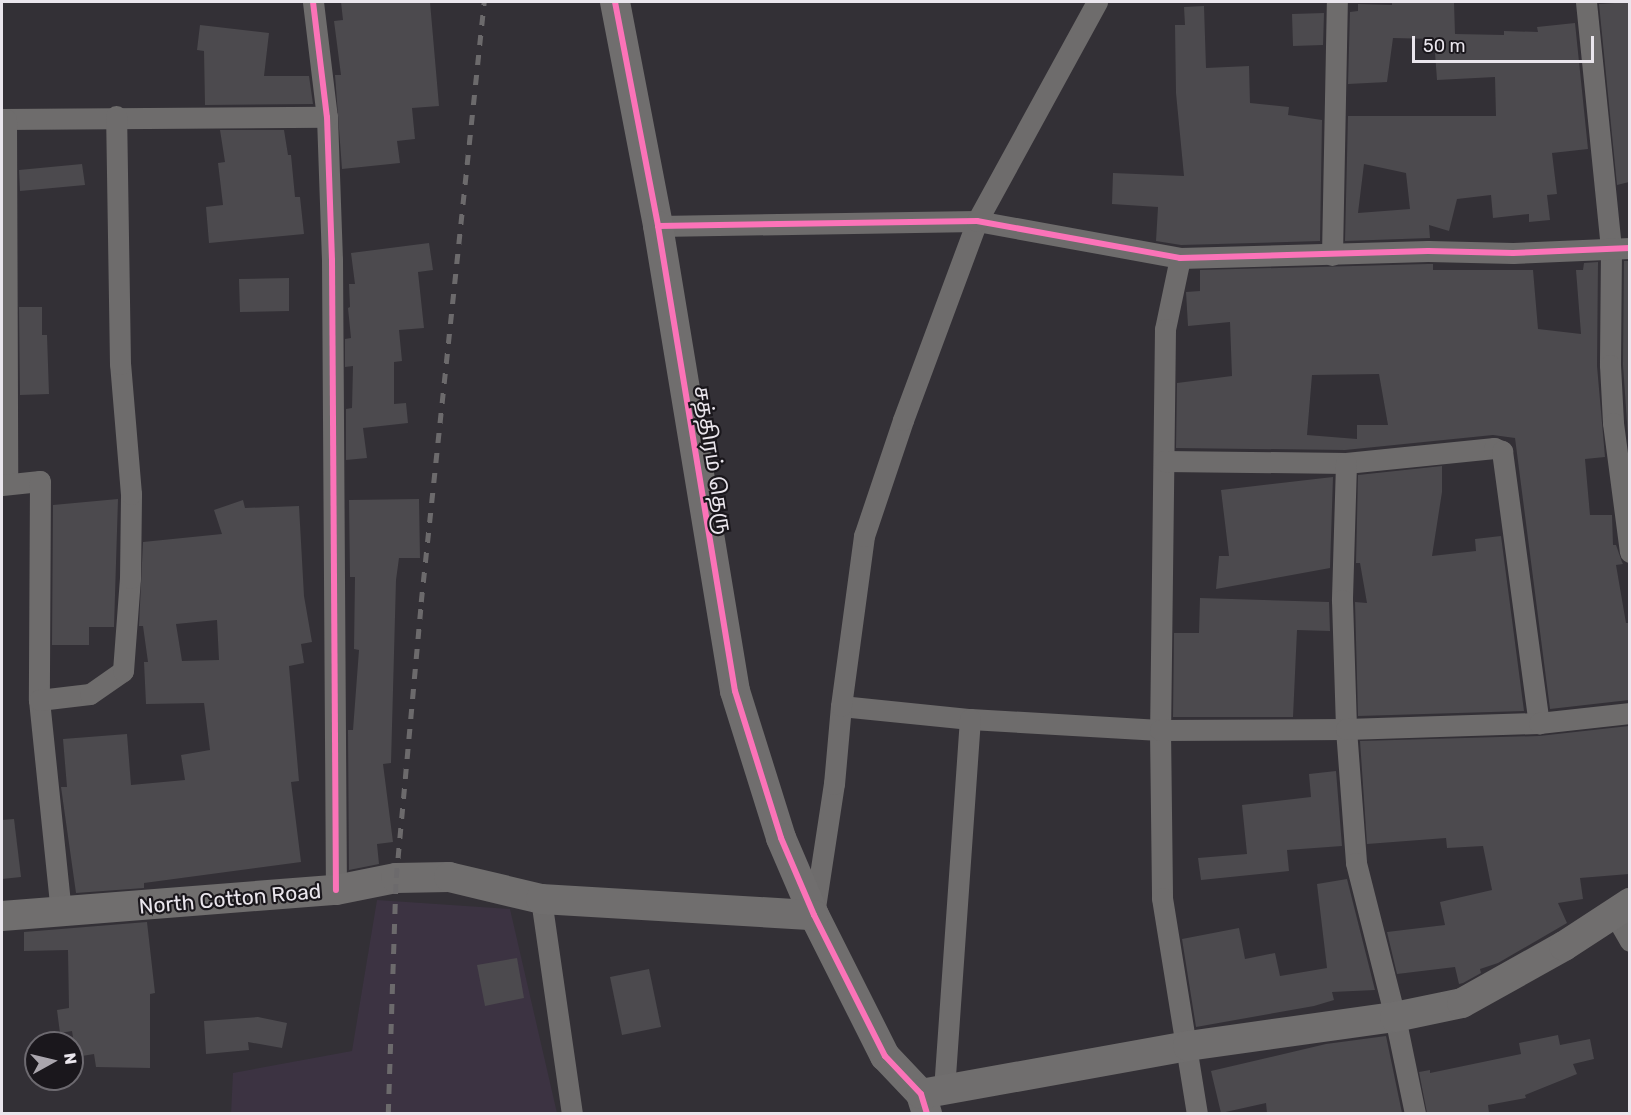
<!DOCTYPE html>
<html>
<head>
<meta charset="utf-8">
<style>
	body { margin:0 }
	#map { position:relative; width:1631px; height:1115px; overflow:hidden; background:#333036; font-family:Rubik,"Noto Sans Tamil",sans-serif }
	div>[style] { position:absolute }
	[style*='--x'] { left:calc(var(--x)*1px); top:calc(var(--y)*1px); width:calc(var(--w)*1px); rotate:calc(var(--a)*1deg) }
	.built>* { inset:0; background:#3c3342 }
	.building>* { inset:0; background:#4c4a4e }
	.street>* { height:21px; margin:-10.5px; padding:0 10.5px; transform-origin:10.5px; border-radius:10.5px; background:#6e6c6c }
	.secondary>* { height:30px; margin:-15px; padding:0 15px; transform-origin:15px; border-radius:15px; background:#706e6e }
	.rail>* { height:4.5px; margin-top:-2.25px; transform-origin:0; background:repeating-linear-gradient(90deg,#6c6a6c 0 10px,transparent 0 20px) }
	.cycleway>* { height:6px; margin:-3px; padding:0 3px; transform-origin:3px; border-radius:3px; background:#fb73b8 }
	span { translate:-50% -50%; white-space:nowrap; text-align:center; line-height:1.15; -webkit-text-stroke:4.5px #1a171c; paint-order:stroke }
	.street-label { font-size:21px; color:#eae6ed }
	.frame { position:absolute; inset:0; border:3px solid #eae6ed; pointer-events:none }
	.north { position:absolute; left:24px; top:1031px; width:60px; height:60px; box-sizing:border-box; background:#1a171c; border:2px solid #6d6a70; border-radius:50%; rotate:82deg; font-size:16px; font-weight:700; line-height:24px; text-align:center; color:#eae6ed }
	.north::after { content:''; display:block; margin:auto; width:21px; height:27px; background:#aaa6ad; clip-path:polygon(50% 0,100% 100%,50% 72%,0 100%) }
	.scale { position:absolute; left:1412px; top:36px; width:182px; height:27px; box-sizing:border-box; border:3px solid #eae6ed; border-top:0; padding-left:8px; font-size:18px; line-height:21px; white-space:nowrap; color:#eae6ed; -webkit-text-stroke:4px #1a171c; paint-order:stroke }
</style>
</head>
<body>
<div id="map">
	<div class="built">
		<i style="clip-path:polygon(377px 900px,510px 909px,557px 1113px,231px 1114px,233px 1073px,352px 1051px)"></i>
	</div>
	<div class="building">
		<i style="clip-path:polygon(341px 2px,430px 2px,439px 106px,412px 108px,415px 139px,397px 141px,400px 163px,342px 169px,335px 75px,341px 75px,334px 21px,343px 20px)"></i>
		<i style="clip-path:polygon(evenodd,1392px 2px,1454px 2px,1455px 34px,1504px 35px,1504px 31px,1538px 32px,1537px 27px,1575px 23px,1588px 149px,1552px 153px,1557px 194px,1547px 195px,1550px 220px,1529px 222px,1529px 214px,1493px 218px,1491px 195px,1457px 199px,1449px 231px,1429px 225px,1430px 238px,1345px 241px,1348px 116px,1496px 116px,1495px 77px,1437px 80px,1434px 39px,1393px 38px,1387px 82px,1348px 84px,1350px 12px,1358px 11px,1358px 4px,1392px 5px,1392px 2px,1364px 164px,1406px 173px,1410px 209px,1358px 213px,1364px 164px)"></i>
		<i style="clip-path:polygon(1629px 2px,1629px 182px,1617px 185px,1599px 4px)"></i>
		<i style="clip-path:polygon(1204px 6px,1206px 68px,1249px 66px,1250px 103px,1289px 107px,1288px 115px,1322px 120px,1320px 241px,1181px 245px,1156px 241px,1158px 207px,1112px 204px,1113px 173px,1184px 176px,1176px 93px,1175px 25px,1185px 25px,1184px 7px)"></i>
		<i style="clip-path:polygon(1324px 13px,1323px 45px,1293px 46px,1292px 14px)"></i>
		<i style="clip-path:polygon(200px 25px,269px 33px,264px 76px,309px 76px,313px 104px,205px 105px,204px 51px,197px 50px)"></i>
		<i style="clip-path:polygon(220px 130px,284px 130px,288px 155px,291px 155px,295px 197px,300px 197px,304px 234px,209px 243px,206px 207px,223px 205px,218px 163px,225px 162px)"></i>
		<i style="clip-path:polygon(82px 164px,85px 185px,20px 191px,19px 170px)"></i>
		<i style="clip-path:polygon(429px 243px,433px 270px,418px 272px,424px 328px,399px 330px,402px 361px,394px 362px,394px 404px,406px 403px,408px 423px,363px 428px,367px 458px,346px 460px,346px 409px,352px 408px,353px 366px,345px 367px,345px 339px,351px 338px,348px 308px,350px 307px,349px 284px,355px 284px,351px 253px)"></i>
		<i style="clip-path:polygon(1624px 261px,1629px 261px,1629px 451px,1623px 365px)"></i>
		<i style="clip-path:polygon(evenodd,1598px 262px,1597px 366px,1605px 457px,1585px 459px,1590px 515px,1612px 515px,1613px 545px,1616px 545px,1622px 562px,1623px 564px,1616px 565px,1626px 623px,1629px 623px,1629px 700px,1550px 709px,1515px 438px,1493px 435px,1345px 450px,1176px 448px,1177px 383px,1232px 376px,1230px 322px,1188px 326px,1186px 292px,1200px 291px,1200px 270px,1428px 264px,1433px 264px,1433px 270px,1533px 270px,1538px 329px,1581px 334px,1576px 270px,1583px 270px,1584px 263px,1598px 262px,1379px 374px,1388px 425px,1357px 425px,1357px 439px,1307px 435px,1312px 375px,1379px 374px)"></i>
		<i style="clip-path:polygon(289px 278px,289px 311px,240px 312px,239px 279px)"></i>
		<i style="clip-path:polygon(19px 307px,42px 307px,42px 335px,47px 335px,49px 394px,20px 395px)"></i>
		<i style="clip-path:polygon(1442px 466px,1442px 492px,1432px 556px,1476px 551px,1475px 539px,1501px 536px,1524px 711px,1358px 716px,1355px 602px,1367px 603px,1360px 563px,1356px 563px,1358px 475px)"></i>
		<i style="clip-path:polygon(1333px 477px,1330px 568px,1216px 589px,1219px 556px,1229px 556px,1221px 490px)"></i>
		<i style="clip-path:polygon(118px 499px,114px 627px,89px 627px,89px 645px,52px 645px,53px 505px)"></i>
		<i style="clip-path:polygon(419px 499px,420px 558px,399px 558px,396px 580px,391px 763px,383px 764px,393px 842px,377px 844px,379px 864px,349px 870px,348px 730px,353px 730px,359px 650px,354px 649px,355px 577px,350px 577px,349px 500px)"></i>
		<i style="clip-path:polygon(evenodd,243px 500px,245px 508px,299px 506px,304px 596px,312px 642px,301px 644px,304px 663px,289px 666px,299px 781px,291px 782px,301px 862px,144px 883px,144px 888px,76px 893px,61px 787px,67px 787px,63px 739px,127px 734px,131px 785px,185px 780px,181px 755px,210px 750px,204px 703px,146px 704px,144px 662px,148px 662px,143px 626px,139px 626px,143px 542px,222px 534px,214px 510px,243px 500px,217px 620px,219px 660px,182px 661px,176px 624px,217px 620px)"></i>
		<i style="clip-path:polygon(1200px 598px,1329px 602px,1330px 631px,1297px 630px,1293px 717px,1173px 717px,1174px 633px,1199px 633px)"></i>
		<i style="clip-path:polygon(1629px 726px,1629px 874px,1580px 878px,1583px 899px,1558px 903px,1567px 923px,1498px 963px,1480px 969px,1481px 973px,1463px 983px,1459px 984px,1455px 967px,1397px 974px,1387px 932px,1445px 925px,1440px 902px,1492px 890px,1483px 846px,1447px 848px,1446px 838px,1367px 844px,1360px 741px,1539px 736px)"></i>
		<i style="clip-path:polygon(1336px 771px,1342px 846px,1287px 850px,1289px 871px,1201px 880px,1198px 858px,1247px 854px,1242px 805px,1311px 797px,1309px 774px)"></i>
		<i style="clip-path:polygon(14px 819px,21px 877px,2px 879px,2px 820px)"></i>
		<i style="clip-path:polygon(1347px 879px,1375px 990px,1332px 992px,1334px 1000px,1314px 1006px,1196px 1027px,1182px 939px,1239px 928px,1245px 959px,1275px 953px,1280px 976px,1327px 968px,1317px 884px)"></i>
		<i style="clip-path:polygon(147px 922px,155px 993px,150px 994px,150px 1068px,96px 1067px,94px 1054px,76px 1057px,72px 1031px,60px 1033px,57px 1010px,69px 1008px,68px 950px,24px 951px,24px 932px)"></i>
		<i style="clip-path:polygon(517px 958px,524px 998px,485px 1006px,477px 965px)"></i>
		<i style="clip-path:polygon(649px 969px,661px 1027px,622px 1035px,610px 977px)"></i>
		<i style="clip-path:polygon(258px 1017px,287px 1023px,282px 1048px,248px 1042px,249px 1050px,206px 1054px,204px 1021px)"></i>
		<i style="clip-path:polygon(1558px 1035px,1560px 1045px,1590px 1039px,1594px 1059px,1573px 1064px,1577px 1074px,1525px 1095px,1526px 1098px,1488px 1105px,1489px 1113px,1427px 1113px,1419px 1072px,1430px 1070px,1430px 1073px,1521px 1054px,1519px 1043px)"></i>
		<i style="clip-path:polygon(1386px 1036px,1402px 1113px,1267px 1113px,1266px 1103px,1221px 1113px,1211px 1071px,1326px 1044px)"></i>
	</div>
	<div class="street">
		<i style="--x:313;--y:2;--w:116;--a:83.1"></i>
		<i style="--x:327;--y:117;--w:143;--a:88"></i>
		<i style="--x:332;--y:260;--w:630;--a:89.64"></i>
		<i style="--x:1586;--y:2;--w:247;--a:84.2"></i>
		<i style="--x:1611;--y:248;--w:117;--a:90.5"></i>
		<i style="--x:1610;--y:365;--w:58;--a:87"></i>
		<i style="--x:1613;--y:423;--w:130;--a:82.5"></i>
		<i style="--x:2;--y:119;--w:325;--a:-0.4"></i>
		<i style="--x:6;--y:119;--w:364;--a:89.8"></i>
		<i style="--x:658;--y:226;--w:319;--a:-0.9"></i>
		<i style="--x:977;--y:221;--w:206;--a:10.3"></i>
		<i style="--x:1180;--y:258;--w:248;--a:-1.6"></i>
		<i style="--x:1428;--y:251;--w:85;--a:1.3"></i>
		<i style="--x:1513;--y:253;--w:117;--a:-2.4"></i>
		<i style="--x:1332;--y:255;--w:253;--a:-88.9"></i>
		<i style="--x:1180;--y:258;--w:73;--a:101.9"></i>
		<i style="--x:1165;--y:329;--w:401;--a:90.7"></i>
		<i style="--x:1160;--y:730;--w:168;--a:89.3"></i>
		<i style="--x:1162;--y:898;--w:219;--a:80.8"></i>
		<i style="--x:1164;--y:461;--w:182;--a:0.6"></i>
		<i style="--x:1346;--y:463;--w:149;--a:-5.8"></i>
		<i style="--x:1494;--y:448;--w:9;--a:21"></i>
		<i style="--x:1502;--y:451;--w:275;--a:82.3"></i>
		<i style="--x:1346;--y:463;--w:137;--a:91.7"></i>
		<i style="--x:1342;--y:600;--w:129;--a:88.2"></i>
		<i style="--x:1346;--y:729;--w:134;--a:85.7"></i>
		<i style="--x:1356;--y:863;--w:159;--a:75.8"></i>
		<i style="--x:1395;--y:1017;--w:99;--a:78.3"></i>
		<i style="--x:2;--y:485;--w:38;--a:-6"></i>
		<i style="--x:40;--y:481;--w:219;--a:90.3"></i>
		<i style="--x:39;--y:700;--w:214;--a:84.1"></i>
		<i style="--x:39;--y:700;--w:51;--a:-6.7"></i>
		<i style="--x:90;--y:694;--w:40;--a:-34.9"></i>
		<i style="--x:123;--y:671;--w:93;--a:-85.7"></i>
		<i style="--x:130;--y:578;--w:84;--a:-89.3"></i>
		<i style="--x:131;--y:494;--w:130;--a:-94.8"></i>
		<i style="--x:120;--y:364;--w:248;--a:-90.9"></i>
		<i style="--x:841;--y:706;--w:130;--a:5.8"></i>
		<i style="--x:970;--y:719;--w:190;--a:3.3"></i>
		<i style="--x:1160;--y:730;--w:186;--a:-0.3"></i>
		<i style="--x:1346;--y:729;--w:193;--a:-1.8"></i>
		<i style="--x:1539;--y:723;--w:92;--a:-6.3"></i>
		<i style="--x:541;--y:899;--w:217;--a:81.8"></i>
		<i style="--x:814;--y:914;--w:132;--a:-81.3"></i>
		<i style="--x:834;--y:784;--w:78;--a:-84.9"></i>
		<i style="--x:841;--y:706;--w:172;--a:-82.3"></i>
		<i style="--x:864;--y:536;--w:122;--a:-71.4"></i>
		<i style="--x:903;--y:420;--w:212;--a:-69.6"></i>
		<i style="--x:977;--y:221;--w:250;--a:-61.3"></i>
		<i style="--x:1615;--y:915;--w:30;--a:60"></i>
		<i style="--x:944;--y:1090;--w:372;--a:-86"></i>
	</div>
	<div class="secondary">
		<i style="--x:615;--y:2;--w:228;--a:79.1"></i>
		<i style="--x:658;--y:226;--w:471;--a:80.6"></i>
		<i style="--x:735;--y:691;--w:154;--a:72.6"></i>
		<i style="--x:781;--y:838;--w:84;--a:66.8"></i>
		<i style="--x:814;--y:915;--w:158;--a:63.3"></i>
		<i style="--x:885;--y:1056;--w:52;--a:46.5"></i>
		<i style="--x:921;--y:1094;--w:21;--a:73"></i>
		<i style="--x:2;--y:916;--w:335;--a:-4.5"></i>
		<i style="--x:336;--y:890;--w:61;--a:-11.3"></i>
		<i style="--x:396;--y:878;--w:53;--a:-1.1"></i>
		<i style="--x:449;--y:877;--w:95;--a:13.4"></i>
		<i style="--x:541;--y:899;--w:273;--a:3.4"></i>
		<i style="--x:921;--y:1094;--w:271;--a:-10.2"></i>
		<i style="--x:1188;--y:1046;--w:209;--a:-8"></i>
		<i style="--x:1395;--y:1017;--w:68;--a:-11.8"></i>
		<i style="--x:1462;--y:1003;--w:117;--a:-29.2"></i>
		<i style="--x:1564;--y:946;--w:79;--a:-33.1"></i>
	</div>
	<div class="rail">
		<i style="--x:388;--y:1114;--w:236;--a:-88.1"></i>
		<i style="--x:396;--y:878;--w:277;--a:-84.8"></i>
		<i style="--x:421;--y:602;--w:603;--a:-84.01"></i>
	</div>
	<div class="cycleway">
		<i style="--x:313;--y:2;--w:116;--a:83.1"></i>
		<i style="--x:327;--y:117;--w:143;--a:88"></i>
		<i style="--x:332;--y:260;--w:630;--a:89.64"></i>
		<i style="--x:615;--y:2;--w:228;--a:79.1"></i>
		<i style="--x:658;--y:226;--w:471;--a:80.6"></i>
		<i style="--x:735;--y:691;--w:154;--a:72.6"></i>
		<i style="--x:781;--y:838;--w:84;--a:66.8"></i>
		<i style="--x:814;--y:915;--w:158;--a:63.3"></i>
		<i style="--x:885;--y:1056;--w:52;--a:46.5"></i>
		<i style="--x:921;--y:1094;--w:21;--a:73"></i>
		<i style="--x:658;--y:226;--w:319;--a:-0.9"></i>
		<i style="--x:977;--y:221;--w:206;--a:10.3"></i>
		<i style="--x:1180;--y:258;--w:248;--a:-1.6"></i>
		<i style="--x:1428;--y:251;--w:85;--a:1.3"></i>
		<i style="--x:1513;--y:253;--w:117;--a:-2.4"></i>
	</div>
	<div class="street-label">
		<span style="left:713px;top:460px;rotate:81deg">சத்திரம் தெரு</span>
		<span style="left:230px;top:899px;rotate:-5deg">North Cotton Road</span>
	</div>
	<div class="frame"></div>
	<div class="north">N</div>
	<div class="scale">50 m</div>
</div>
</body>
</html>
